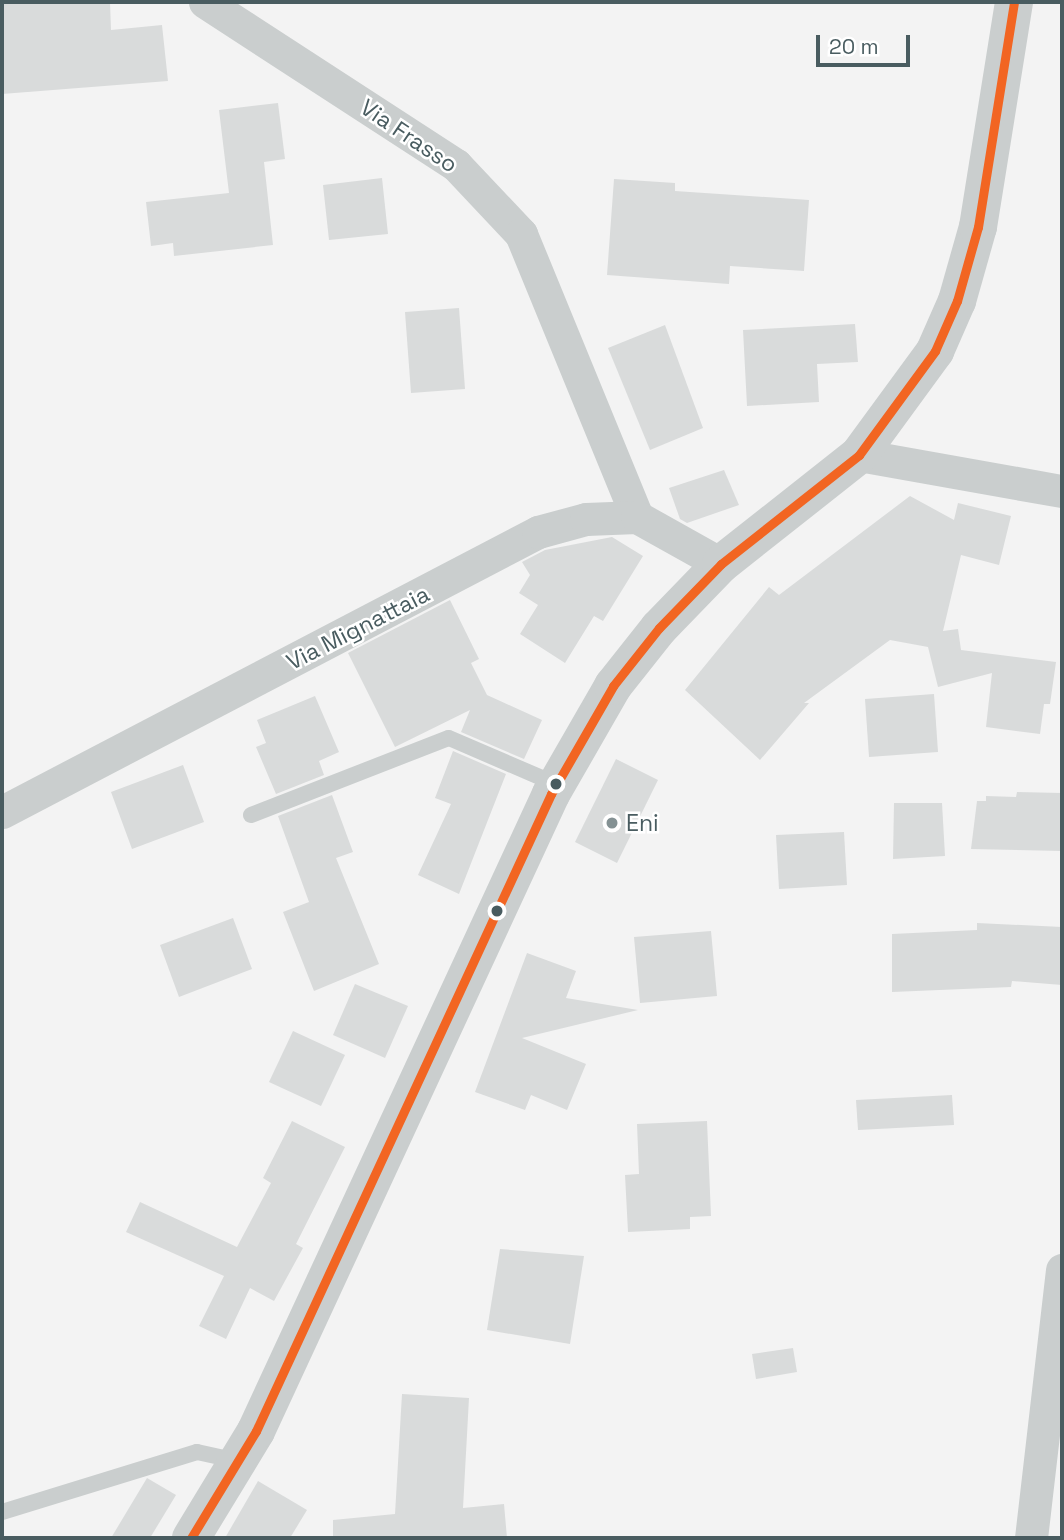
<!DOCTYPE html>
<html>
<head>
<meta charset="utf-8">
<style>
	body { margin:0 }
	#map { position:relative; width:1064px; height:1540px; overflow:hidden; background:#f3f3f3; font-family:"Space Grotesk",sans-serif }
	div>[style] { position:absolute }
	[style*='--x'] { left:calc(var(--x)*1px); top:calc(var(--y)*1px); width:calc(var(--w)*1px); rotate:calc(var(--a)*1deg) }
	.building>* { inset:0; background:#d9dbdb }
	.service>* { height:16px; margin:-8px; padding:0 8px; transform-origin:8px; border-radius:8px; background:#cacece }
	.minor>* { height:33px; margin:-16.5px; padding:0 16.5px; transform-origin:16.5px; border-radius:16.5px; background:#cacece }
	.tertiary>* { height:38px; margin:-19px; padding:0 19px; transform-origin:19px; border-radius:19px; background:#cacece }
	.bus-1>* { height:9px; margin:-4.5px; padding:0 4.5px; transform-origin:4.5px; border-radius:4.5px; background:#f26522 }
	.dots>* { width:19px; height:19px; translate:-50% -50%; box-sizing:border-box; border:4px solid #fff; border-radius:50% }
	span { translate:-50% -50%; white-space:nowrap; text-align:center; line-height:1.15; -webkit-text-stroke:5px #fff; paint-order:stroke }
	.street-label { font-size:23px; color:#495c60 }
	.poi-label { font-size:23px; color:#495c60 }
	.left { translate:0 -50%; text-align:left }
	.frame { position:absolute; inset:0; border:4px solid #495c60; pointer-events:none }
	.scale { position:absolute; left:816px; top:35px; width:94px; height:32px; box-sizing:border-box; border:4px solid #495c60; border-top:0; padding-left:9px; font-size:21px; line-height:24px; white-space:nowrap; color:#495c60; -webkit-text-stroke:5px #fff; paint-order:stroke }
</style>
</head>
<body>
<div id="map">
	<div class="building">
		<i style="clip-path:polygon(2px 2px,110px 2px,111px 30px,162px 25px,168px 81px,2px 94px)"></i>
		<i style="clip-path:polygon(278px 103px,285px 159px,264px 162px,273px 245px,174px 256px,173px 243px,151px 246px,146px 202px,229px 193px,219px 110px)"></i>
		<i style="clip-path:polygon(382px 178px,388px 234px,329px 240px,323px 185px)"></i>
		<i style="clip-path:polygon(614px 179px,675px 183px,675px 191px,809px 200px,804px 271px,730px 266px,729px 284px,607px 275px)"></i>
		<i style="clip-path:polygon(459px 308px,465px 389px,411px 393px,405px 312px)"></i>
		<i style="clip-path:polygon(855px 324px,858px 362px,817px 364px,819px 402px,747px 406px,743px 330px)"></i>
		<i style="clip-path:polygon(665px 325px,703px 428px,650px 450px,608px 348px)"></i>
		<i style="clip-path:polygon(724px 470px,739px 505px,687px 523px,680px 519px,669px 488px)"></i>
		<i style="clip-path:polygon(910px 496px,954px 520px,958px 503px,1011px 516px,999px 565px,961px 555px,943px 631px,958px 629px,961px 650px,1056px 662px,1050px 704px,1044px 704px,1040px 734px,986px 727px,992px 673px,938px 687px,928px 647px,890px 640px,804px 703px,809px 703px,760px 760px,685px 690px,769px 587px,779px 595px)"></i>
		<i style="clip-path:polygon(612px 537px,643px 556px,603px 621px,594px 616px,565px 663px,520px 634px,538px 605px,519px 593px,530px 575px,522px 562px,545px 550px)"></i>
		<i style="clip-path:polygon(450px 600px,479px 659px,471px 663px,487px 695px,542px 720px,524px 759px,461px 732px,470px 710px,395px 747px,348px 653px)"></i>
		<i style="clip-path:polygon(934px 694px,938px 752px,869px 757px,865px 699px)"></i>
		<i style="clip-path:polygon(315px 696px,339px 752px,319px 761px,324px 775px,276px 794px,256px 747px,266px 743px,257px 720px)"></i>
		<i style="clip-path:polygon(453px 751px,506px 774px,459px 894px,418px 875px,451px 804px,435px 798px)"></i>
		<i style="clip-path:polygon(616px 759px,658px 780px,617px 863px,575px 842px)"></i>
		<i style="clip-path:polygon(183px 765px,204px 822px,132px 849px,111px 792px)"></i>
		<i style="clip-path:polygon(1017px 792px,1062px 793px,1062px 851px,971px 849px,977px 801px,986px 801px,986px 796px,1016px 797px)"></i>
		<i style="clip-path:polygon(332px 795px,353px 852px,336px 858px,379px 964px,314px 991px,283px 912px,309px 902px,278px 816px)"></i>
		<i style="clip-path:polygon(894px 803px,942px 803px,945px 856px,893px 859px)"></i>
		<i style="clip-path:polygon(844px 832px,847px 885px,779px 889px,776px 835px)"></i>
		<i style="clip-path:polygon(233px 918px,252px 969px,179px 997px,160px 945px)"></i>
		<i style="clip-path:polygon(977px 923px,1062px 927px,1062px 985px,1012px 981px,1011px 987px,892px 992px,892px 934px,977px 930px)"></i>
		<i style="clip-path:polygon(711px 931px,717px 996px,640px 1003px,634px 937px)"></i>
		<i style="clip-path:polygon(527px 953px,576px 971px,566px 998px,638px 1010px,522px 1038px,586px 1064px,567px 1110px,531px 1095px,525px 1110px,475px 1092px)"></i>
		<i style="clip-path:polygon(355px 984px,408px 1006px,385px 1058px,333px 1035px)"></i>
		<i style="clip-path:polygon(293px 1031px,345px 1055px,321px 1106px,269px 1082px)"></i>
		<i style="clip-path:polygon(952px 1095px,954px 1125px,858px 1130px,856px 1100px)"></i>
		<i style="clip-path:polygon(292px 1121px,345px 1147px,296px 1244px,303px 1248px,274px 1301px,250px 1288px,226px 1339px,199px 1326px,224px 1276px,126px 1232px,140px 1202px,237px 1247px,271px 1183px,263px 1178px)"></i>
		<i style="clip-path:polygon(707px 1121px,711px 1216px,690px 1217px,690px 1229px,628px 1232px,625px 1175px,639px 1174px,637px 1124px)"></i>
		<i style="clip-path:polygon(500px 1249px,584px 1256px,570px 1344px,487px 1330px)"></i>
		<i style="clip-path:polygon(793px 1348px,797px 1372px,756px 1379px,752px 1354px)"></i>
		<i style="clip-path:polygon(402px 1394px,469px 1398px,463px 1508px,504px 1504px,507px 1538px,333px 1538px,333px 1520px,395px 1514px)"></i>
		<i style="clip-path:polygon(147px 1478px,176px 1495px,150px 1538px,111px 1538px)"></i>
		<i style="clip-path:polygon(258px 1481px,307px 1510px,290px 1538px,225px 1538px)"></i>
	</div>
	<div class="service">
		<i style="--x:251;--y:815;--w:212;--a:-21.3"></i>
		<i style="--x:449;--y:738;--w:116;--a:23.3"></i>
		<i style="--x:2;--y:1512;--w:204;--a:-17.1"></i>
		<i style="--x:197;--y:1452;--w:42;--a:12.4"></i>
	</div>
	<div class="minor">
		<i style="--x:205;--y:2;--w:299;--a:33"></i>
		<i style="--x:456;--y:165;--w:95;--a:46.7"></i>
		<i style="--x:521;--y:234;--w:306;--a:67.7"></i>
		<i style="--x:859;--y:455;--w:206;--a:10.1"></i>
		<i style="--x:2;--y:812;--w:605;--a:-27.58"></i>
		<i style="--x:538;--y:532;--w:50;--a:-15.2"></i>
		<i style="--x:586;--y:519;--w:51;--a:-2.2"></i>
		<i style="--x:637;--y:517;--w:96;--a:29.2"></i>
		<i style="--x:1031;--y:1538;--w:270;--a:-83.4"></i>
	</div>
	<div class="tertiary">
		<i style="--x:191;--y:1538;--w:125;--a:-58.7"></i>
		<i style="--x:256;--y:1431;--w:702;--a:-65.15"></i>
		<i style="--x:551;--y:794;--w:125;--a:-60.1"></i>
		<i style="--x:613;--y:686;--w:74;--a:-51.6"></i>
		<i style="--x:659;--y:628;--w:89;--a:-45.9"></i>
		<i style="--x:721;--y:564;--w:176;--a:-38.3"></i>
		<i style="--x:859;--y:455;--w:129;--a:-53.8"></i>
		<i style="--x:935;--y:351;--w:55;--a:-66.3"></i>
		<i style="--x:957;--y:301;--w:77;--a:-74.2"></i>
		<i style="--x:978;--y:227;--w:228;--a:-80.9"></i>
	</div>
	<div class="bus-1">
		<i style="--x:191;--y:1538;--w:125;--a:-58.7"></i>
		<i style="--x:256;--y:1431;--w:702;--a:-65.15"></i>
		<i style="--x:551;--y:794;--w:125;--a:-60.1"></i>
		<i style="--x:613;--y:686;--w:74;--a:-51.6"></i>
		<i style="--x:659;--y:628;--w:89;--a:-45.9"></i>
		<i style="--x:721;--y:564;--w:176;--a:-38.3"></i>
		<i style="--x:859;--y:455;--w:129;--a:-53.8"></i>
		<i style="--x:935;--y:351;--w:55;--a:-66.3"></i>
		<i style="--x:957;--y:301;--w:77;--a:-74.2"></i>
		<i style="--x:978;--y:227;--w:228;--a:-80.9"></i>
	</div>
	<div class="dots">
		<i style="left:556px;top:784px;background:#495c60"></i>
		<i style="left:612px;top:823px;background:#849193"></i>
		<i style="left:497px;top:911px;background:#495c60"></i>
	</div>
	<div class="street-label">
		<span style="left:409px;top:136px;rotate:34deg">Via Frasso</span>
		<span style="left:358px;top:628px;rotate:-27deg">Via Mignattaia</span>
	</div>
	<div class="poi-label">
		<span class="left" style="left:626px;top:823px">Eni</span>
	</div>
	<div class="frame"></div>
	<div class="scale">20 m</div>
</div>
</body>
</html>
